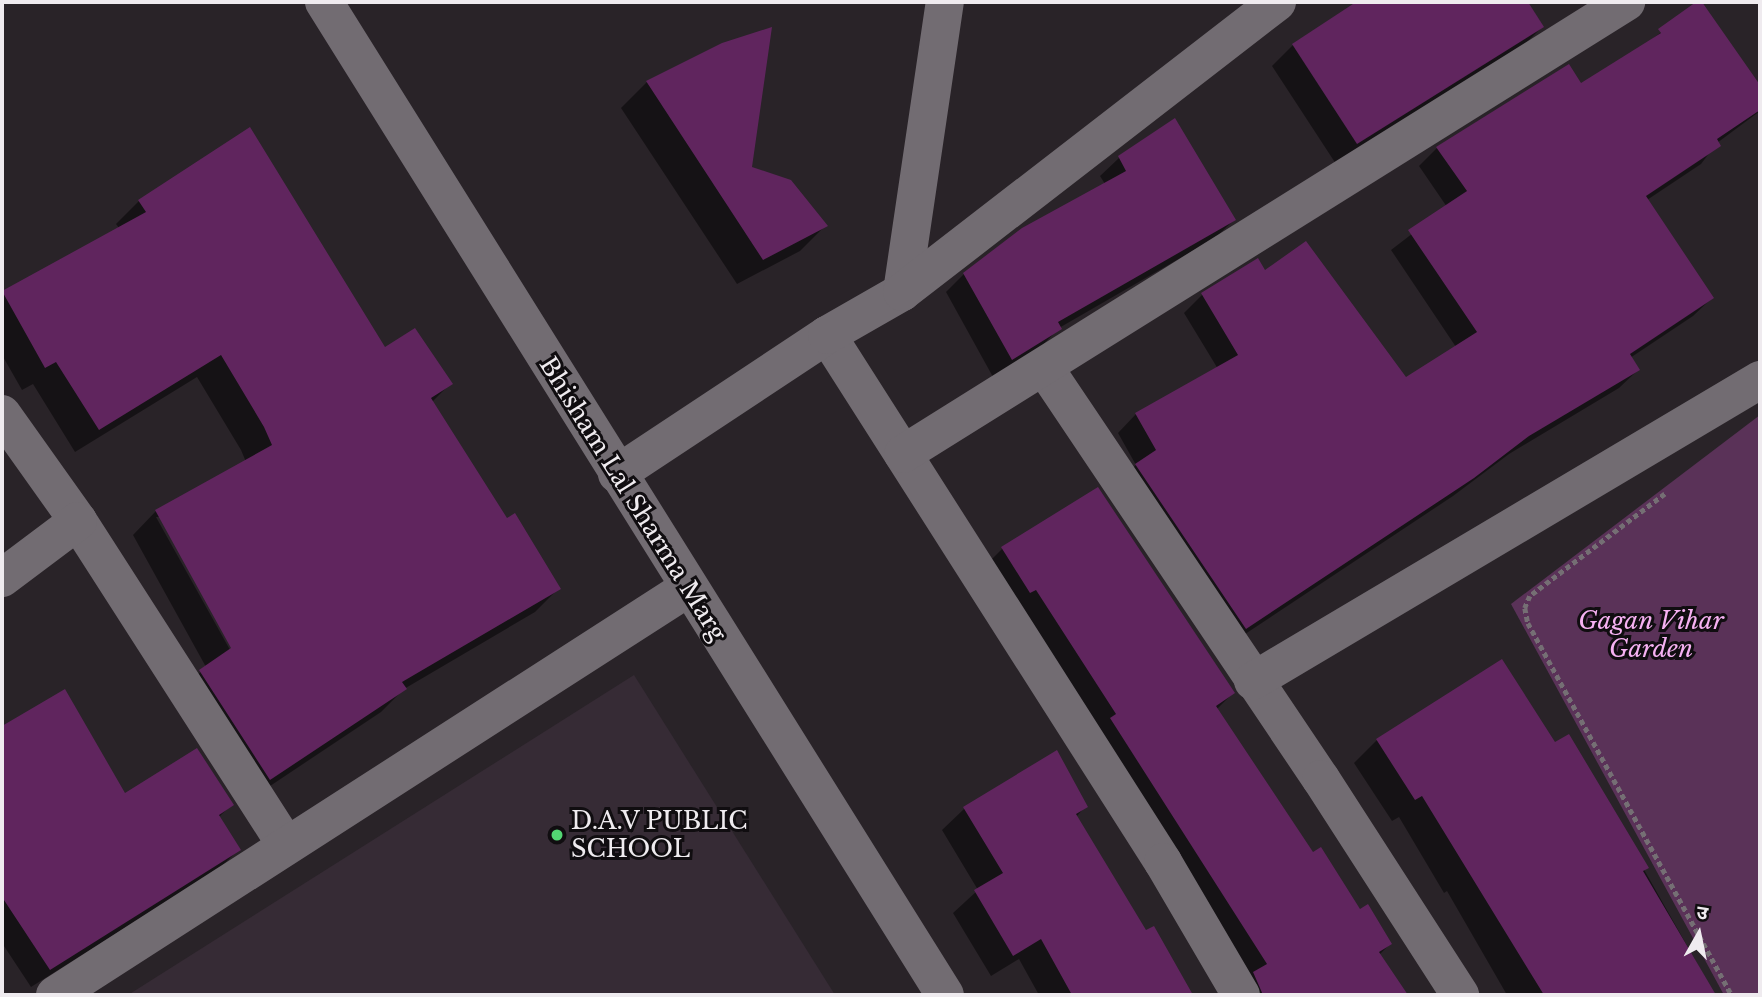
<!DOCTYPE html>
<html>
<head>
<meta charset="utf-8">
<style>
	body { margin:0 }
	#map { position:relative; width:1762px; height:997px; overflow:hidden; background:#292328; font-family:"Libre Baskerville","Noto Sans Devanagari",serif }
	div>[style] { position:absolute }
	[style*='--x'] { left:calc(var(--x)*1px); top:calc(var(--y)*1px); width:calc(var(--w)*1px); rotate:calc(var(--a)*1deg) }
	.built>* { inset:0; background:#362b35 }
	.green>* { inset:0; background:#5a3258 }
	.shadow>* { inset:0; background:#0007 }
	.building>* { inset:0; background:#60255e }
	.path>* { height:4.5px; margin-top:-2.25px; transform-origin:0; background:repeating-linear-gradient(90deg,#756f74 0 5px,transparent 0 8.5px) }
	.minor>* { height:38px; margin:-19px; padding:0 19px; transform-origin:19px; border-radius:19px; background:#726c72 }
	.dots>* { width:19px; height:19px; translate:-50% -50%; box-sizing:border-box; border:4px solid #100d10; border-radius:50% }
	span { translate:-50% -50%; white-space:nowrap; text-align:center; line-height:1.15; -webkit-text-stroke:6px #100d10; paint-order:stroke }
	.street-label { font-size:24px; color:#efebef }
	.park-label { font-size:24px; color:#f6b1f2; font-style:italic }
	.poi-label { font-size:24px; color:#efebef }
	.left { translate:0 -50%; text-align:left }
	.frame { position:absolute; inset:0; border:4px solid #efebef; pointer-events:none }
	.north { position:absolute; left:1664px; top:899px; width:70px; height:70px; -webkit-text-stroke:5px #100d10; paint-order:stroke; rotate:9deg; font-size:19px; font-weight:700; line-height:28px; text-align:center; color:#efebef }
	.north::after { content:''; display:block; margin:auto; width:24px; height:32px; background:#efebef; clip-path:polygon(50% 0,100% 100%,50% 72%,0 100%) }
</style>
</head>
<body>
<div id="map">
	<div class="built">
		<i style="clip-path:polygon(634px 675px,835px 995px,128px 995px)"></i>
	</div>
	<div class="green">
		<i style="clip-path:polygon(1760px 415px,1760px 995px,1724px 995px,1511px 604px)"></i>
	</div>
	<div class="shadow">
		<i style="clip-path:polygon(1359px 2px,1533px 2px,1528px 5px,1542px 27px,1521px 48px,1336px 164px,1272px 66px,1293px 45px)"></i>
		<i style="clip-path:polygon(1700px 2px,1760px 88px,1760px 111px,1717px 143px,1701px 164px,1647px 200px,1712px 298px,1693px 316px,1630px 358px,1638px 370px,1619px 388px,1509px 454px,1453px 496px,1227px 646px,1118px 483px,1136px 465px,1118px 433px,1136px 414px,1218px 369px,1184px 313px,1202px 295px,1265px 273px,1406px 380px,1456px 347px,1391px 250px,1447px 207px,1419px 166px,1437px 148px,1581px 85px,1642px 47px)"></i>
		<i style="clip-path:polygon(722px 44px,750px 168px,825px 226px,800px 251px,737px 284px,621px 108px,647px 82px)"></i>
		<i style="clip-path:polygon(1175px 120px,1234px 220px,1215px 238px,1059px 328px,1041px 347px,993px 377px,946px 292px,964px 274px,1105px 184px,1100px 176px,1119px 158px)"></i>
		<i style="clip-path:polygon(evenodd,139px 201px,385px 350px,451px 383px,431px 403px,507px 520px,558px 589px,535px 612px,404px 689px,381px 712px,246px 802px,177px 694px,206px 667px,133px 535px,156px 511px,246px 462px,241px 450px,197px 377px,75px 452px,33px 384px,22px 390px,2px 355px,2px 294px,119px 228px,116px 224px,139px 201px,156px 517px,160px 517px,237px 655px,234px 657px,156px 517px)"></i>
		<i style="clip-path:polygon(1098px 489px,1233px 693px,1216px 710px,1312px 855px,1390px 944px,1379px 955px,1406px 995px,1237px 995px,984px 567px,1002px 549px)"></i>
		<i style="clip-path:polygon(64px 692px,125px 795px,232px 804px,219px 817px,239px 849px,220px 868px,31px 987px,2px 943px,2px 728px)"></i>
		<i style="clip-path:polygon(1569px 737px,1715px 995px,1507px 995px,1447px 891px,1444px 893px,1399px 817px,1392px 821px,1354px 763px,1377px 740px,1555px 745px)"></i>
		<i style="clip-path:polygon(1056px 753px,1086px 806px,1076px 817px,1146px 932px,1153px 928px,1191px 995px,1039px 995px,1019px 959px,991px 976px,953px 913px,978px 890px,942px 830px,964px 809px)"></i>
	</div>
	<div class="building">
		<i style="clip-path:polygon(1356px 2px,1528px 2px,1544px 27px,1357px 144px,1292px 44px)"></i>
		<i style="clip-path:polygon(1696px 2px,1702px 2px,1760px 85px,1760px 110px,1717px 139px,1721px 146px,1646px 196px,1714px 298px,1630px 354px,1640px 370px,1529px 436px,1474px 478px,1246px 629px,1135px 464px,1156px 450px,1135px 413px,1238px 355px,1201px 293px,1258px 258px,1265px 270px,1306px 241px,1406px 377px,1477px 332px,1408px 230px,1467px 191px,1436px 147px,1569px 64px,1581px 83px,1661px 33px,1658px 29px)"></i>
		<i style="clip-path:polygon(772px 27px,752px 167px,791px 180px,828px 226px,763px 260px,646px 81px,722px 43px)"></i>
		<i style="clip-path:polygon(1175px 118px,1236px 220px,1058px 322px,1062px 329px,1012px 360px,963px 273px,1022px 228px,1126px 171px,1118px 156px)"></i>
		<i style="clip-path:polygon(250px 127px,385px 347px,415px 328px,453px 384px,431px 398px,507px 518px,515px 513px,561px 589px,402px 682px,407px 689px,270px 780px,199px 670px,231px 648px,155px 510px,272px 445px,264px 427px,221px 355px,99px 430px,56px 362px,45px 368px,2px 291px,146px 212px,138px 200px)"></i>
		<i style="clip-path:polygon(1098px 487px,1235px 693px,1216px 706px,1313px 852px,1321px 847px,1360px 909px,1368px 904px,1392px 944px,1379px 952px,1408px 995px,1263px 995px,1253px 972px,1267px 964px,1110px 718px,1116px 714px,1036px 590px,1030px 593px,1001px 547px)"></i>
		<i style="clip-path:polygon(1502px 659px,1555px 742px,1569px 734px,1649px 868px,1643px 871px,1716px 995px,1544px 995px,1422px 796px,1415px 800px,1376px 739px)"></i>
		<i style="clip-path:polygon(65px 689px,125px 793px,197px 748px,234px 805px,219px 815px,241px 850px,50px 970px,2px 897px,2px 726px)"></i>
		<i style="clip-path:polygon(1057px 750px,1088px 807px,1076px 814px,1146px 930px,1154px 926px,1193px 995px,1072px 995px,1041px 939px,1013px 956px,974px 890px,1003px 873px,963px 807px)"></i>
	</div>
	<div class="path">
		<i style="--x:1665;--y:494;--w:169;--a:142.9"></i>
		<i style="--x:1530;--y:596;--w:13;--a:113"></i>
		<i style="--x:1525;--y:608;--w:15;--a:79"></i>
		<i style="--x:1528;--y:623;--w:424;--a:61.3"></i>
	</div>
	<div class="minor">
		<i style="--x:324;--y:2;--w:1171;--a:57.98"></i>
		<i style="--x:902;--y:292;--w:293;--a:-81.6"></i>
		<i style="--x:827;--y:335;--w:625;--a:57.48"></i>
		<i style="--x:1163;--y:862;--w:154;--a:59.6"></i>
		<i style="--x:1044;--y:367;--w:496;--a:56.1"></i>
		<i style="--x:1321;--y:779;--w:257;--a:57.2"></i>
		<i style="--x:2;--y:414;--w:131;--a:54.6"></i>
		<i style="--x:78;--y:521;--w:384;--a:57.3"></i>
		<i style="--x:903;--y:454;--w:853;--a:-32.01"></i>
		<i style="--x:617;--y:474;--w:252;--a:-33.5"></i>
		<i style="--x:827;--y:335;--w:86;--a:-29.8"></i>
		<i style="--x:902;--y:292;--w:474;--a:-37.7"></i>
		<i style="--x:2;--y:578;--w:95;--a:-36.9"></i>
		<i style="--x:1253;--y:681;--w:590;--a:-30.7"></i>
		<i style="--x:55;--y:995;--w:753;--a:-32.74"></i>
	</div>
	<div class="dots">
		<i style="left:557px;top:835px;background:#53d673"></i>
	</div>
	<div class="street-label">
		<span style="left:633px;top:499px;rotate:58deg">Bhisham Lal Sharma Marg</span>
	</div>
	<div class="park-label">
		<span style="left:1651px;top:635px">Gagan Vihar<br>Garden</span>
	</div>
	<div class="poi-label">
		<span class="left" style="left:571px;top:835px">D.A.V PUBLIC<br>SCHOOL</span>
	</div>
	<div class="frame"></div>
	<div class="north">उ</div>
</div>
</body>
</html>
